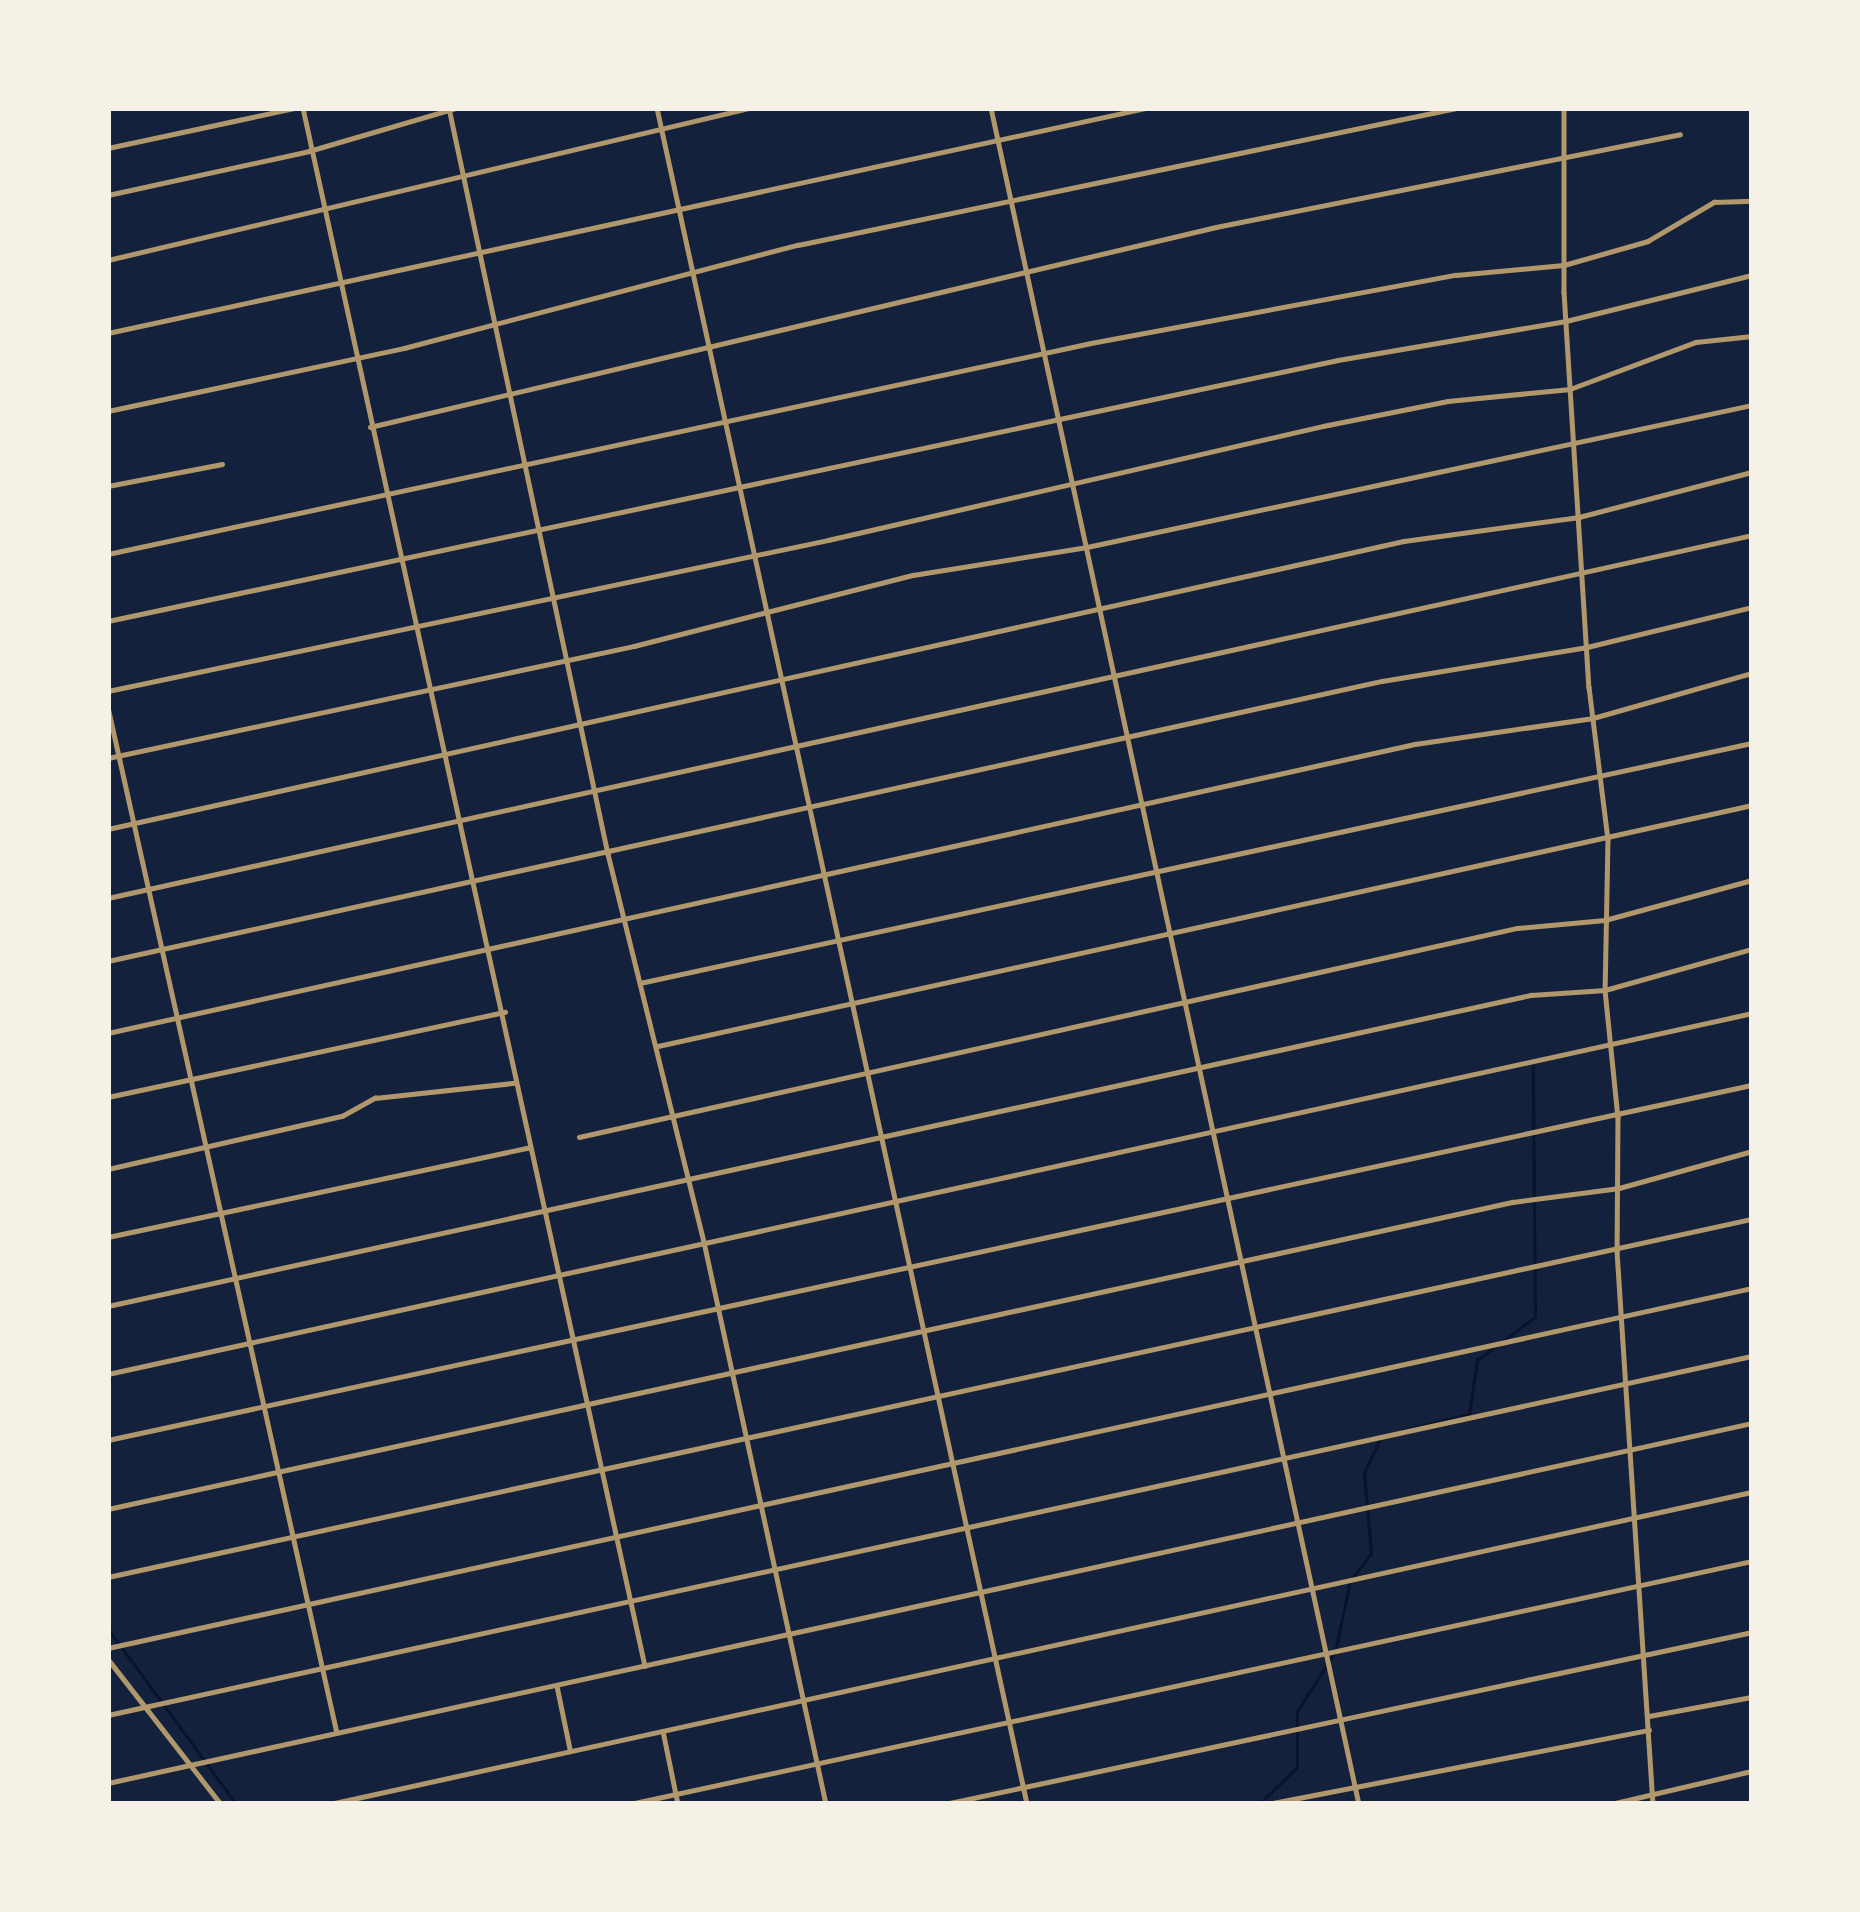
<!DOCTYPE html>
<html>
<head>
<meta charset="utf-8">
<style>
	body { margin:0 }
	#map { position:relative; width:1860px; height:1912px; overflow:hidden; background:#14213d; font-family:Figtree,sans-serif }
	div>[style] { position:absolute }
	[style*='--x'] { left:calc(var(--x)*1px); top:calc(var(--y)*1px); width:calc(var(--w)*1px); rotate:calc(var(--a)*1deg) }
	.stream>* { height:3px; margin:-1.5px; padding:0 1.5px; transform-origin:1.5px; border-radius:1.5px; background:#0b132b }
	.minor>* { height:4.5px; margin:-2.25px; padding:0 2.25px; transform-origin:2.25px; border-radius:2.25px; background:#b1986c }
	span { translate:-50% -50%; white-space:nowrap; text-align:center; line-height:1.15; -webkit-text-stroke:9px #f6f1e7; paint-order:stroke }
	.frame { position:absolute; inset:0; border:111px solid #f6f1e7; pointer-events:none }
</style>
</head>
<body>
<div id="map">
	<div class="stream">
		<i style="--x:1400;--y:1431;--w:71;--a:-13.8"></i>
		<i style="--x:1469;--y:1414;--w:55;--a:-81.6"></i>
		<i style="--x:1477;--y:1360;--w:72;--a:-36.6"></i>
		<i style="--x:1535;--y:1317;--w:251;--a:-90.5"></i>
		<i style="--x:108;--y:1629;--w:217;--a:53.8"></i>
		<i style="--x:1259;--y:1804;--w:53;--a:-44.2"></i>
		<i style="--x:1297;--y:1767;--w:56;--a:-90"></i>
		<i style="--x:1297;--y:1711;--w:70;--a:-57.2"></i>
		<i style="--x:1335;--y:1652;--w:73;--a:-78.1"></i>
		<i style="--x:1350;--y:1581;--w:35;--a:-53"></i>
		<i style="--x:1371;--y:1553;--w:80;--a:-95"></i>
		<i style="--x:1364;--y:1473;--w:38;--a:-65"></i>
	</div>
	<div class="minor">
		<i style="--x:303;--y:108;--w:1595;--a:77.62"></i>
		<i style="--x:449;--y:108;--w:763;--a:77.97"></i>
		<i style="--x:608;--y:854;--w:400;--a:76.1"></i>
		<i style="--x:704;--y:1242;--w:575;--a:77.75"></i>
		<i style="--x:657;--y:108;--w:1736;--a:77.69"></i>
		<i style="--x:991;--y:108;--w:1735;--a:77.76"></i>
		<i style="--x:1564;--y:108;--w:184;--a:90"></i>
		<i style="--x:1564;--y:292;--w:396;--a:86.4"></i>
		<i style="--x:1589;--y:687;--w:153;--a:82.9"></i>
		<i style="--x:1608;--y:839;--w:151;--a:91.1"></i>
		<i style="--x:1605;--y:990;--w:128;--a:84.2"></i>
		<i style="--x:1618;--y:1117;--w:134;--a:90.4"></i>
		<i style="--x:1617;--y:1251;--w:554;--a:86.28"></i>
		<i style="--x:108;--y:148;--w:191;--a:-12.1"></i>
		<i style="--x:108;--y:195;--w:206;--a:-12.3"></i>
		<i style="--x:309;--y:151;--w:153;--a:-16.3"></i>
		<i style="--x:108;--y:260;--w:659;--a:-13.34"></i>
		<i style="--x:108;--y:333;--w:1062;--a:-12.23"></i>
		<i style="--x:108;--y:411;--w:303;--a:-12"></i>
		<i style="--x:404;--y:348;--w:407;--a:-14.7"></i>
		<i style="--x:798;--y:245;--w:672;--a:-11.76"></i>
		<i style="--x:370;--y:427;--w:869;--a:-13.3"></i>
		<i style="--x:1216;--y:227;--w:473;--a:-11.3"></i>
		<i style="--x:108;--y:486;--w:116;--a:-10.9"></i>
		<i style="--x:108;--y:554;--w:1005;--a:-12.11"></i>
		<i style="--x:1091;--y:343;--w:371;--a:-10.6"></i>
		<i style="--x:1456;--y:275;--w:108;--a:-5.3"></i>
		<i style="--x:1564;--y:265;--w:87;--a:-15.9"></i>
		<i style="--x:1648;--y:241;--w:77;--a:-30.6"></i>
		<i style="--x:1714;--y:202;--w:38;--a:-2"></i>
		<i style="--x:108;--y:621;--w:1257;--a:-11.98"></i>
		<i style="--x:1338;--y:360;--w:231;--a:-9.7"></i>
		<i style="--x:1566;--y:321;--w:192;--a:-13.9"></i>
		<i style="--x:108;--y:691;--w:736;--a:-11.84"></i>
		<i style="--x:828;--y:540;--w:508;--a:-12.97"></i>
		<i style="--x:1323;--y:426;--w:127;--a:-11.3"></i>
		<i style="--x:1448;--y:401;--w:123;--a:-5.6"></i>
		<i style="--x:1570;--y:389;--w:134;--a:-20.5"></i>
		<i style="--x:1696;--y:342;--w:56;--a:-6.1"></i>
		<i style="--x:108;--y:707;--w:1051;--a:77.42"></i>
		<i style="--x:108;--y:758;--w:538;--a:-12.02"></i>
		<i style="--x:634;--y:646;--w:288;--a:-14.3"></i>
		<i style="--x:913;--y:575;--w:176;--a:-9.1"></i>
		<i style="--x:1087;--y:547;--w:680;--a:-12.05"></i>
		<i style="--x:108;--y:829;--w:1328;--a:-12.53"></i>
		<i style="--x:1404;--y:541;--w:177;--a:-7.8"></i>
		<i style="--x:1579;--y:517;--w:179;--a:-14.6"></i>
		<i style="--x:108;--y:898;--w:1684;--a:-12.45"></i>
		<i style="--x:108;--y:961;--w:1304;--a:-12.4"></i>
		<i style="--x:1382;--y:681;--w:208;--a:-9.4"></i>
		<i style="--x:1587;--y:647;--w:170;--a:-13.6"></i>
		<i style="--x:640;--y:983;--w:1138;--a:-12.18"></i>
		<i style="--x:108;--y:1033;--w:1339;--a:-12.47"></i>
		<i style="--x:1415;--y:744;--w:180;--a:-8.3"></i>
		<i style="--x:1593;--y:718;--w:165;--a:-15.8"></i>
		<i style="--x:658;--y:1046;--w:1120;--a:-12.42"></i>
		<i style="--x:108;--y:1097;--w:406;--a:-12.1"></i>
		<i style="--x:579;--y:1137;--w:961;--a:-12.56"></i>
		<i style="--x:1517;--y:928;--w:88;--a:-5.2"></i>
		<i style="--x:1605;--y:920;--w:152;--a:-15.2"></i>
		<i style="--x:108;--y:1169;--w:240;--a:-12.8"></i>
		<i style="--x:342;--y:1116;--w:38;--a:-29"></i>
		<i style="--x:375;--y:1098;--w:140;--a:-6.2"></i>
		<i style="--x:108;--y:1237;--w:431;--a:-12"></i>
		<i style="--x:108;--y:1306;--w:1457;--a:-12.33"></i>
		<i style="--x:1531;--y:995;--w:74;--a:-3.9"></i>
		<i style="--x:1605;--y:990;--w:153;--a:-15.6"></i>
		<i style="--x:108;--y:1374;--w:1683;--a:-12.38"></i>
		<i style="--x:108;--y:1440;--w:1682;--a:-12.19"></i>
		<i style="--x:108;--y:1509;--w:1438;--a:-12.33"></i>
		<i style="--x:1513;--y:1202;--w:107;--a:-7.5"></i>
		<i style="--x:1619;--y:1188;--w:138;--a:-15.5"></i>
		<i style="--x:108;--y:1577;--w:1683;--a:-12.29"></i>
		<i style="--x:108;--y:1648;--w:1683;--a:-12.35"></i>
		<i style="--x:108;--y:1659;--w:184;--a:52.1"></i>
		<i style="--x:557;--y:1686;--w:64;--a:78.3"></i>
		<i style="--x:108;--y:1715;--w:1683;--a:-12.32"></i>
		<i style="--x:1649;--y:1716;--w:105;--a:-10.5"></i>
		<i style="--x:663;--y:1731;--w:75;--a:78.4"></i>
		<i style="--x:108;--y:1783;--w:1683;--a:-12.35"></i>
		<i style="--x:330;--y:1804;--w:1456;--a:-12.38"></i>
		<i style="--x:630;--y:1804;--w:1148;--a:-12.22"></i>
		<i style="--x:945;--y:1804;--w:825;--a:-12.03"></i>
		<i style="--x:1268;--y:1804;--w:388;--a:-11"></i>
		<i style="--x:1611;--y:1804;--w:145;--a:-13.2"></i>
	</div>
	<div class="frame"></div>
</div>
</body>
</html>
